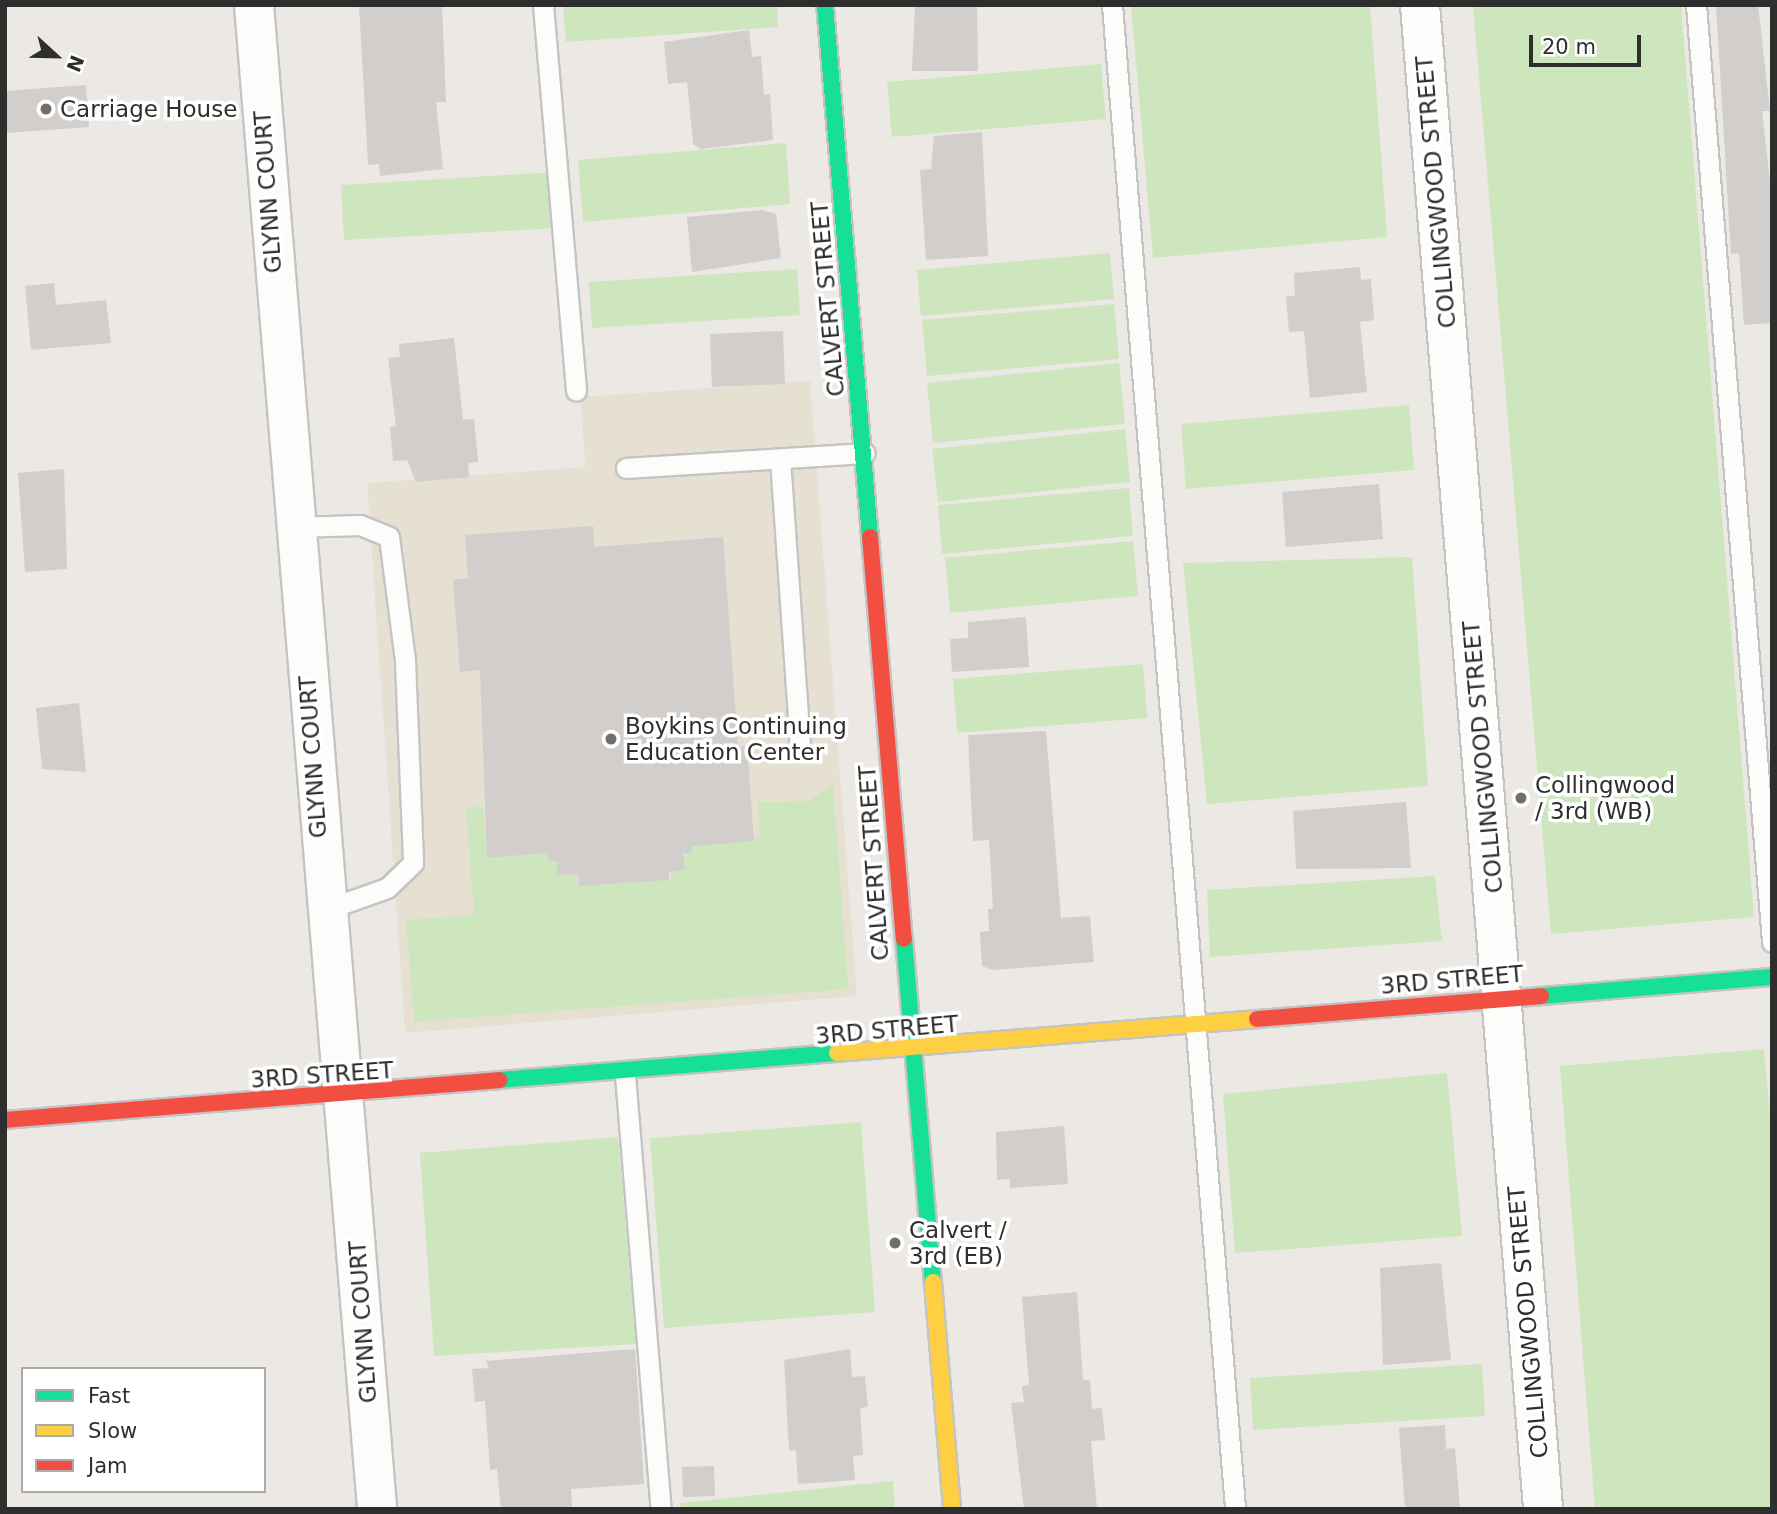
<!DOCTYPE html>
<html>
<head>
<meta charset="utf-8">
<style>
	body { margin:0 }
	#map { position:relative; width:1777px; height:1514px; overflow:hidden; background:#ece8e4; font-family:"DejaVu Sans",sans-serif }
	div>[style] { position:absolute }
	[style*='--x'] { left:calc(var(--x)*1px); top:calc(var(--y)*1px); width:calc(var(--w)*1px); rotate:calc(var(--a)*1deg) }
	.education>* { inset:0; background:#e6e0d3 }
	.green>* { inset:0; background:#cee6be }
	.building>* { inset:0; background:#d1cecb }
	.roads { filter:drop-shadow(2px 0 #c5c4c5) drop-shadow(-2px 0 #c5c4c5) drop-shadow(0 2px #c5c4c5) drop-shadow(0 -2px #c5c4c5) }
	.lane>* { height:19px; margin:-9.5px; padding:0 9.5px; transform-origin:9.5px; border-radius:9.5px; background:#fcfcfb }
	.street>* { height:38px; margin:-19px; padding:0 19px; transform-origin:19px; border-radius:19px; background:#fcfcfb }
	.fast>* { height:16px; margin:-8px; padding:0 8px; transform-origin:8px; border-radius:8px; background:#16e098 }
	.slow>* { height:16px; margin:-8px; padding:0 8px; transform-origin:8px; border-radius:8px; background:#ffcf43 }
	.jam>* { height:16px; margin:-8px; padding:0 8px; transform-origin:8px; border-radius:8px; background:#f24e42 }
	.dots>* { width:19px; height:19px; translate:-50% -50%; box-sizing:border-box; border:4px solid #fff; border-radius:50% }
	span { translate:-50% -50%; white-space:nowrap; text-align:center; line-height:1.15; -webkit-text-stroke:7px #fff; paint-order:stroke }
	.poi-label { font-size:23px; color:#2e2e2e }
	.left { translate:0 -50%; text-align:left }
	.street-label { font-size:23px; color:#2e2e2e }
	.frame { position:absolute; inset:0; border:7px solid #2e2e2e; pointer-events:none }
	.legend { position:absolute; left:21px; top:1367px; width:245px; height:126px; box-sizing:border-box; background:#fff; border:2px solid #ababab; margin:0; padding:9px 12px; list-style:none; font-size:21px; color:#2e2e2e }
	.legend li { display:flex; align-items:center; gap:14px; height:35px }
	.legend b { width:35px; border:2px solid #ababab }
	.north { position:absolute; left:21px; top:21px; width:70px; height:70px; -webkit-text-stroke:5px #fff; paint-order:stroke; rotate:112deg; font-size:19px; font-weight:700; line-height:28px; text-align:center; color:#2e2e2e }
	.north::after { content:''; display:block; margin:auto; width:24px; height:32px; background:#2e2e2e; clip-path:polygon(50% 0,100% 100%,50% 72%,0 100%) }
	.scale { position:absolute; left:1529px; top:35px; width:112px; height:32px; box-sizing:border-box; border:4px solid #2e2e2e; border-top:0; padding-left:9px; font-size:21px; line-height:24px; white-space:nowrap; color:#2e2e2e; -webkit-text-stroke:5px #fff; paint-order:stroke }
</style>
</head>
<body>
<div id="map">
	<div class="education">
		<i style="clip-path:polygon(810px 381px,857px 996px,405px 1033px,367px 483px,585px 467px,581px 397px)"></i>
	</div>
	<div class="green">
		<i style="clip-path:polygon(563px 5px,777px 5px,778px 27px,566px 42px)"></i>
		<i style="clip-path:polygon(1131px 5px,1370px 5px,1387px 237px,1153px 258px)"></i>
		<i style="clip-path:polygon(1473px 5px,1681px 5px,1754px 917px,1551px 934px)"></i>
		<i style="clip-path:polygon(1101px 64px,1106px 119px,892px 137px,887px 82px)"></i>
		<i style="clip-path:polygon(786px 143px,790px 204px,583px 222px,578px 160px)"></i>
		<i style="clip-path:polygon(555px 172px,558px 228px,344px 240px,341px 185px)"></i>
		<i style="clip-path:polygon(1110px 253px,1114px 299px,921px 316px,917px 270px)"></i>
		<i style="clip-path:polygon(797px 269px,800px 315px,592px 328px,589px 282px)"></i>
		<i style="clip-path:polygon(1114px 304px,1119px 359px,927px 376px,922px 320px)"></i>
		<i style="clip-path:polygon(1119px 363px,1125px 424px,933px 443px,927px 383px)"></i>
		<i style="clip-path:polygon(1409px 405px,1414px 470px,1186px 489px,1181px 424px)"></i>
		<i style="clip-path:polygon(1125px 429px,1130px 482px,938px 502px,932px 449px)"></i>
		<i style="clip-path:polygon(1129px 488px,1133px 536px,942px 554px,938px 505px)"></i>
		<i style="clip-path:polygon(1133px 541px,1138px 596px,950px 613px,945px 558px)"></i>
		<i style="clip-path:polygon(1412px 557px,1428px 786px,1207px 804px,1183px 563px)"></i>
		<i style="clip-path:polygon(1143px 664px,1147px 718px,957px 733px,953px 679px)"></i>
		<i style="clip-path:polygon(833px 783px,848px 989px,414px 1022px,406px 920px,474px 915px,466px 808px,483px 806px,487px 858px,547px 853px,548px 861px,557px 861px,557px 875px,578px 874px,579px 886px,669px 880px,692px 846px,759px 838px,758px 802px,809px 801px)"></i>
		<i style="clip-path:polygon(1435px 876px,1442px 941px,1210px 957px,1207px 890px)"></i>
		<i style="clip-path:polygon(1764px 1049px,1772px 1139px,1772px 1509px,1595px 1509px,1560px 1066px)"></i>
		<i style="clip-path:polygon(1447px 1073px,1462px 1236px,1235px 1253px,1223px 1094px)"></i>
		<i style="clip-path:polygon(861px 1122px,875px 1312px,664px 1328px,650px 1138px)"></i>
		<i style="clip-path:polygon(618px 1137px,636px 1344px,434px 1356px,420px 1153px)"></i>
		<i style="clip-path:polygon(1482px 1364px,1485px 1416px,1253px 1430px,1250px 1378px)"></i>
		<i style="clip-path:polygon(893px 1481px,895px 1509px,681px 1509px,680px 1503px)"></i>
	</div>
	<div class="building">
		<i style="clip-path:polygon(359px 5px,442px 5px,446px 102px,436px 102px,443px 169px,380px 176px,379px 164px,368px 165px)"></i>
		<i style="clip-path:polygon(915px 5px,977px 5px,978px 71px,912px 71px)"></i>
		<i style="clip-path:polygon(1716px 5px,1758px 5px,1770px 111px,1762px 111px,1772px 201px,1772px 323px,1744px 325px,1739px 253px,1731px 254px)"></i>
		<i style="clip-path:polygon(749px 30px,752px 57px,761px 56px,764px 95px,770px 94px,773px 140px,701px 149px,693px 144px,687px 82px,668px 84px,664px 42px)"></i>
		<i style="clip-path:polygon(86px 85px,89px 127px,5px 133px,5px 91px)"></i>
		<i style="clip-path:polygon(982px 132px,988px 256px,926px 260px,920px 170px,931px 169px,934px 136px)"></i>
		<i style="clip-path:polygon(762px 210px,776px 214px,781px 258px,692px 272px,687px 217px)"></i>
		<i style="clip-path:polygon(1360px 267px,1361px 280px,1371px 279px,1374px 320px,1360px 322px,1367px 392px,1310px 398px,1304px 331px,1289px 332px,1286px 296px,1295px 296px,1294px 273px)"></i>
		<i style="clip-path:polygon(54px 283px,56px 305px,106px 300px,111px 343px,31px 350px,25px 286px)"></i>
		<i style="clip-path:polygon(783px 331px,785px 384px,712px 387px,710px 334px)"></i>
		<i style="clip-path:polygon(454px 338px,463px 420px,474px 419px,478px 462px,468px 463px,469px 477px,416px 482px,407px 460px,393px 461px,390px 427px,396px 426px,388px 358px,400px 357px,399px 344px)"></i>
		<i style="clip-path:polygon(64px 469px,67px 569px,25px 572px,18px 473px)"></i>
		<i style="clip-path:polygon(1379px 484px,1383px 539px,1286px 547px,1282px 492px)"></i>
		<i style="clip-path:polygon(593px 526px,594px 547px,723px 537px,738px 746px,747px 746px,754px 841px,692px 846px,692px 853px,683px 854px,685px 870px,669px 872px,669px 880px,579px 886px,578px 874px,557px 875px,557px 861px,548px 861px,547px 853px,487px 858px,480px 670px,460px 672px,453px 580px,468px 578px,465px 535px)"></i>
		<i style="clip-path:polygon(1026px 617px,1029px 667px,952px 672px,950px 639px,968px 638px,968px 622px)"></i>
		<i style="clip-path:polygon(79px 703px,86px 772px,42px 769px,36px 708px)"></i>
		<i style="clip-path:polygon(1046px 731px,1061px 918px,1090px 916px,1094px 962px,993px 970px,982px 966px,980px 932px,989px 931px,988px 909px,993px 909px,989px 840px,973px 841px,968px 735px)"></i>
		<i style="clip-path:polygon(1406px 802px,1411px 868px,1296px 869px,1293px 811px)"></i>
		<i style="clip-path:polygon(1064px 1126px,1068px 1184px,1010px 1188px,1010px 1179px,997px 1180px,996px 1132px)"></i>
		<i style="clip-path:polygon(1441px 1263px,1451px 1360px,1383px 1365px,1380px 1268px)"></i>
		<i style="clip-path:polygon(1077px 1292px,1083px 1380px,1090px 1380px,1092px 1409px,1102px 1408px,1105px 1440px,1091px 1441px,1097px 1509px,1024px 1509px,1011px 1403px,1024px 1402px,1022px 1386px,1029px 1385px,1022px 1297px)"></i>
		<i style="clip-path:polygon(635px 1349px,644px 1484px,571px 1489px,572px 1509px,501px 1509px,497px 1469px,490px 1470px,485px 1401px,475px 1402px,472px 1369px,489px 1368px,486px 1361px)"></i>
		<i style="clip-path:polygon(850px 1349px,852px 1377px,865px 1376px,868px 1407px,860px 1408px,863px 1455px,853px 1456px,855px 1480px,798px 1484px,796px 1450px,789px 1451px,784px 1360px)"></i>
		<i style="clip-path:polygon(1445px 1425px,1446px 1449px,1455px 1448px,1460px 1509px,1405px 1509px,1399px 1428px)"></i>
		<i style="clip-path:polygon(714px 1466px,715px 1496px,683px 1497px,682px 1467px)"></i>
	</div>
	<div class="roads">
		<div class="lane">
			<i style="--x:543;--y:5;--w:387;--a:85.1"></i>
			<i style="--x:1112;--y:5;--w:1509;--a:85.32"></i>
			<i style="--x:1696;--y:5;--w:940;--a:85.36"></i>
			<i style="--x:780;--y:459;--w:284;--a:86"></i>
			<i style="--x:626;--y:468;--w:239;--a:-3.6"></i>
			<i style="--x:295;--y:527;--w:65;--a:-1.8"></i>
			<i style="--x:360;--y:525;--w:31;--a:22"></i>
			<i style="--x:389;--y:537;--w:125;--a:82.6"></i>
			<i style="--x:405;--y:661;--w:202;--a:87.7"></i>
			<i style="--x:413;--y:863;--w:36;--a:136"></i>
			<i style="--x:387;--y:888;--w:66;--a:160.5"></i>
			<i style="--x:625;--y:1075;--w:435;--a:85.3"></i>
		</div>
		<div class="street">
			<i style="--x:254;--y:5;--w:1509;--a:85.32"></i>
			<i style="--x:1420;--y:5;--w:1509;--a:85.32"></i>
		</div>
		<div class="fast">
			<i style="--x:825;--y:5;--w:534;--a:85.17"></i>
			<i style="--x:904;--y:939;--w:344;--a:85.2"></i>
			<i style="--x:1541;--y:996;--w:232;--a:-4.7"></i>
			<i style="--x:499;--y:1080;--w:339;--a:-4.6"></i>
		</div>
		<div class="slow">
			<i style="--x:837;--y:1053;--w:421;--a:-4.6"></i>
			<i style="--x:933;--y:1282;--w:228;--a:85.2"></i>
		</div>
		<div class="jam">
			<i style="--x:870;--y:537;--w:403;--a:85.2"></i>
			<i style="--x:1257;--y:1019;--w:285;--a:-4.6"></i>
			<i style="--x:5;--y:1120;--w:496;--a:-4.6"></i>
		</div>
	</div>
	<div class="dots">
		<i style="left:46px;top:109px;background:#706f6e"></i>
		<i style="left:611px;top:739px;background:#706f6e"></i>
		<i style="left:1521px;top:798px;background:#706f6e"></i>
		<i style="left:895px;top:1243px;background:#706f6e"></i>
	</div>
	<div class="poi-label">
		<span class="left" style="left:60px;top:109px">Carriage House</span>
		<span class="left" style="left:625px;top:739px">Boykins Continuing<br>Education Center</span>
		<span class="left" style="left:1535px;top:798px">Collingwood<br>/ 3rd (WB)</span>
		<span class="left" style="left:909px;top:1243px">Calvert /<br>3rd (EB)</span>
	</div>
	<div class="street-label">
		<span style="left:268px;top:192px;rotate:-94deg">GLYNN COURT</span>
		<span style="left:1436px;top:192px;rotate:-95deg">COLLINGWOOD STREET</span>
		<span style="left:828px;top:299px;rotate:-95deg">CALVERT STREET</span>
		<span style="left:313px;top:757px;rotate:-94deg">GLYNN COURT</span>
		<span style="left:1483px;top:757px;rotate:-95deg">COLLINGWOOD STREET</span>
		<span style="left:874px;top:863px;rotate:-94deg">CALVERT STREET</span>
		<span style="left:1452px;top:980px;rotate:-5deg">3RD STREET</span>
		<span style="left:887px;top:1030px;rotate:-5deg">3RD STREET</span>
		<span style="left:322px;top:1075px;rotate:-4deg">3RD STREET</span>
		<span style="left:363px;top:1322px;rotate:-94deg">GLYNN COURT</span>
		<span style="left:1528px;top:1322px;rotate:-95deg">COLLINGWOOD STREET</span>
	</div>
	<div class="frame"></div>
	<ul class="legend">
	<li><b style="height:9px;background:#16e098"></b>Fast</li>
	<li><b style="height:9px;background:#ffcf43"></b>Slow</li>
	<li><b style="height:9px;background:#f24e42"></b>Jam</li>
	</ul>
	<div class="north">N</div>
	<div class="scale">20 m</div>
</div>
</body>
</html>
